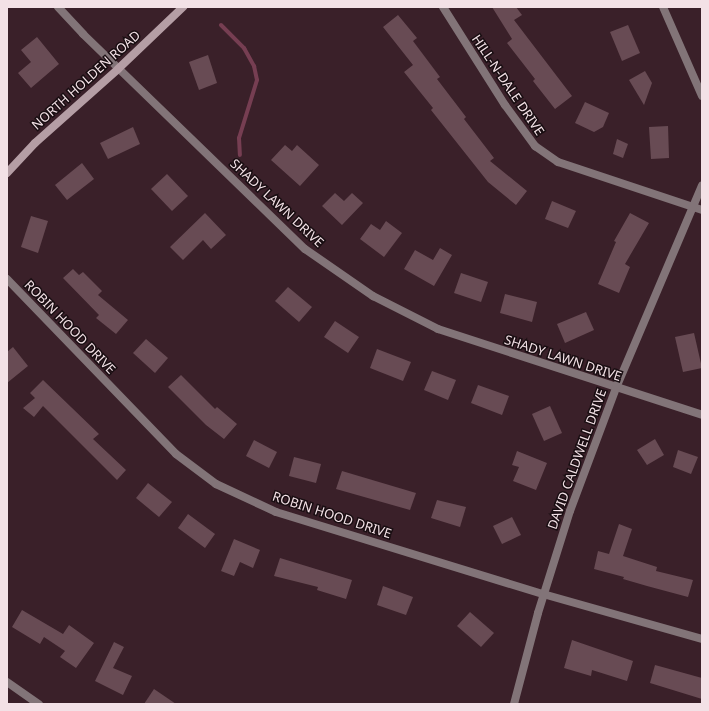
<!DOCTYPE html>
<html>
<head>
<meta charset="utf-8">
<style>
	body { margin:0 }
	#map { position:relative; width:709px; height:711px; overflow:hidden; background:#3a2029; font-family:"Noto Sans",sans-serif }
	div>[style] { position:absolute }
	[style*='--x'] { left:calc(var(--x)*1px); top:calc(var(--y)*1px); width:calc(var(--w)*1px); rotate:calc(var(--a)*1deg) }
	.stream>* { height:4px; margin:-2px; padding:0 2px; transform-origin:2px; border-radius:2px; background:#763e52 }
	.building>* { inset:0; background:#684b54 }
	.minor>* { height:8px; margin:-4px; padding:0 4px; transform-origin:4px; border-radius:4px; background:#827478 }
	.secondary>* { height:8px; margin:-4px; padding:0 4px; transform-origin:4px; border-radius:4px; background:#b59ea5 }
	span { translate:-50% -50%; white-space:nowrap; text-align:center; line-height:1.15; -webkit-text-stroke:3px #190e12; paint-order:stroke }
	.street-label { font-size:13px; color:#f3e1e6 }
	.frame { position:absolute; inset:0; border:8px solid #f3e1e6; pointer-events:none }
</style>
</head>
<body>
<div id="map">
	<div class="stream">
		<i style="--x:221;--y:25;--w:33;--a:45"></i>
		<i style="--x:244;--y:48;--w:21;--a:61"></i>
		<i style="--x:254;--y:66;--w:14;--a:78"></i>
		<i style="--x:257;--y:80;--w:61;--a:107.2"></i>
		<i style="--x:239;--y:138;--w:17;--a:87"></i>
	</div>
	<div class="building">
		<i style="clip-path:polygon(492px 7px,516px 7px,522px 15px,514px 20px,572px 96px,555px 109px,533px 81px,535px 79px,507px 43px,512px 39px)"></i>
		<i style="clip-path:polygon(398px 15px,417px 38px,413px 41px,440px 77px,437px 79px,466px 117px,464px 119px,494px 158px,490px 161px,527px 191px,516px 205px,488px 182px,431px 110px,433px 108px,404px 72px,413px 65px,383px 27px)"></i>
		<i style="clip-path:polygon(628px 25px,640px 53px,622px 61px,610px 32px)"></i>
		<i style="clip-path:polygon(37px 37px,59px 64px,31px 88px,18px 73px,31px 62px,21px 50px)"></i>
		<i style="clip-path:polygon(208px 55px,217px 83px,199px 90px,189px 62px)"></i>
		<i style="clip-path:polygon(645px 71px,652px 83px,644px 105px,629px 80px)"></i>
		<i style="clip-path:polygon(585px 102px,609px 113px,603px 127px,594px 132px,575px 123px)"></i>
		<i style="clip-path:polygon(668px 126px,669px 158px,651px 159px,649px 127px)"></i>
		<i style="clip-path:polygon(133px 127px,140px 144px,108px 159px,100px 143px)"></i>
		<i style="clip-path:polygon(617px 139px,628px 144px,623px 158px,613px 154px)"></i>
		<i style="clip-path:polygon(285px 145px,292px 151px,297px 145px,319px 165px,300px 186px,271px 160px)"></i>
		<i style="clip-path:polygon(82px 163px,94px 179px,67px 200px,55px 185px)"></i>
		<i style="clip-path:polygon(167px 174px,188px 196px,172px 211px,151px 189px)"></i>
		<i style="clip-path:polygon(335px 193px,344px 201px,352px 193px,363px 203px,342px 225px,322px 206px)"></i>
		<i style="clip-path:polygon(552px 201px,576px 211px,568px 228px,545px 219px)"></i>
		<i style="clip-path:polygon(205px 213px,226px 235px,211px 249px,203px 240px,183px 260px,170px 247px)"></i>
		<i style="clip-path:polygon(630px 213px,649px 223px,625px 264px,630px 267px,619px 293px,598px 284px,616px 242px,614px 241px)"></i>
		<i style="clip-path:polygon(31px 216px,48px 221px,38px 253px,21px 247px)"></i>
		<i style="clip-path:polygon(386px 221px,402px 233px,384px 257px,360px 239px,371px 224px,380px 230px)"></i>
		<i style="clip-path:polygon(440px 248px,452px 255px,434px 286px,404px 269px,415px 250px,433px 260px)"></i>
		<i style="clip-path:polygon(73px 269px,79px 275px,83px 272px,102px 291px,98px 295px,128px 320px,116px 334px,96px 318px,99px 315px,63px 278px)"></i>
		<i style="clip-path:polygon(461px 273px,488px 282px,481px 302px,454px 293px)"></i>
		<i style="clip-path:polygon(288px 287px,312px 307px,299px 322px,275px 301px)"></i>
		<i style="clip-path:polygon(505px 294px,537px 302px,532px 322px,500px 313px)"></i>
		<i style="clip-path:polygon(586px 312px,594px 330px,565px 343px,557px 324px)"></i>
		<i style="clip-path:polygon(335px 321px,359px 337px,348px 353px,324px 337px)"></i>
		<i style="clip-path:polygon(694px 333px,702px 368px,683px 372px,675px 337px)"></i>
		<i style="clip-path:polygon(146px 339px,168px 358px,155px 373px,133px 353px)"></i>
		<i style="clip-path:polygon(13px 347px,28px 366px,7px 383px,7px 352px)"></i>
		<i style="clip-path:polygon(377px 349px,411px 362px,403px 381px,370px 368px)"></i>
		<i style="clip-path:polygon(432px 371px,456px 380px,448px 400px,424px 390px)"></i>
		<i style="clip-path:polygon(181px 375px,215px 409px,217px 407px,237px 424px,224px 439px,206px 425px,168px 387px)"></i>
		<i style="clip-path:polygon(43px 380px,99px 434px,93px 439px,126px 470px,117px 480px,43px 406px,34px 417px,23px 408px,35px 398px,30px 393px)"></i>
		<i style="clip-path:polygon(478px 385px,509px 396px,502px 415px,471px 403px)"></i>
		<i style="clip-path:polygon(550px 406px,562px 433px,544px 441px,532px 414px)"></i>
		<i style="clip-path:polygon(655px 439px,664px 455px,647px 465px,637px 450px)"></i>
		<i style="clip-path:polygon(254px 440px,277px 452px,269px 468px,246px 456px)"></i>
		<i style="clip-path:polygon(678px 450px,698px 457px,691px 474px,673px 467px)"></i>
		<i style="clip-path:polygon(517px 451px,547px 463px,536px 490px,513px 481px,519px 467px,512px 465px)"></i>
		<i style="clip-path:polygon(294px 457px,321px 464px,316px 483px,289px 476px)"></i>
		<i style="clip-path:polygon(342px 471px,416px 493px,410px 510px,336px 489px)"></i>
		<i style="clip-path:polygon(148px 483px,172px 502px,159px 517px,136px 498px)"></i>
		<i style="clip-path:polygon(437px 500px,466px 507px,460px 527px,431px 518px)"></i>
		<i style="clip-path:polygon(188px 514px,215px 534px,205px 548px,178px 528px)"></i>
		<i style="clip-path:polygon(512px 517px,521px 535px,502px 544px,493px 526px)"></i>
		<i style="clip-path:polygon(619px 524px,632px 529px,623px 556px,657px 567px,656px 571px,693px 580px,688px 597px,647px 586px,623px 579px,624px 577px,594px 569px,598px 551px,609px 554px)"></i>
		<i style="clip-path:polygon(234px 539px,260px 550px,253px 568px,240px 562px,234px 576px,221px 571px)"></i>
		<i style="clip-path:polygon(280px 558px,352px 580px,346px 599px,317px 590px,318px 587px,274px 576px)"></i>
		<i style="clip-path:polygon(383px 586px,413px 597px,406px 615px,377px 605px)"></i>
		<i style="clip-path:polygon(22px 610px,63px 634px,69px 625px,94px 643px,76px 668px,60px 657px,65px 651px,44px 637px,40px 644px,12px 627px)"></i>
		<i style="clip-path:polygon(470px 612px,494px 633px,481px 647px,457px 626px)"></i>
		<i style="clip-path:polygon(572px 640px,633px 661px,627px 681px,592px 670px,591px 676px,564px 668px)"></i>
		<i style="clip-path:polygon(114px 642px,124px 647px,113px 668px,132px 676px,123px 695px,95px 681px)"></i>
		<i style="clip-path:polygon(655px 665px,702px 678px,702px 699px,650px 683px)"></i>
		<i style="clip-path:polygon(154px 689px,176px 704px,144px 704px)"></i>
	</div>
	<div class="minor">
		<i style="--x:58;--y:7;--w:37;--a:47"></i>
		<i style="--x:83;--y:34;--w:309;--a:44.1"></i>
		<i style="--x:305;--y:249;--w:83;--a:34.7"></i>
		<i style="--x:373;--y:296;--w:73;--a:26.9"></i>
		<i style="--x:438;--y:329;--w:278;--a:18"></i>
		<i style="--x:443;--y:7;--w:116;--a:57.7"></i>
		<i style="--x:505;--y:105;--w:51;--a:53.8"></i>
		<i style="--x:535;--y:146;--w:28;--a:35"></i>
		<i style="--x:558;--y:162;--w:152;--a:18.4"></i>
		<i style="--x:663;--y:7;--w:97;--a:66.3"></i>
		<i style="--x:7;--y:279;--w:243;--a:46"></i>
		<i style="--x:176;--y:454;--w:50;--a:36.9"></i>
		<i style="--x:216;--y:484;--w:66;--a:25"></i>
		<i style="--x:276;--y:512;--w:279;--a:17.1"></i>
		<i style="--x:543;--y:594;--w:165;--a:15.8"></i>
		<i style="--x:7;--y:682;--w:39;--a:35"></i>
		<i style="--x:514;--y:704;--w:94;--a:-75.2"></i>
		<i style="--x:538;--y:613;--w:107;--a:-72.6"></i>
		<i style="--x:570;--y:511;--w:131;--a:-69.5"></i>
		<i style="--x:616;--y:388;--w:220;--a:-67"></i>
	</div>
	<div class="secondary">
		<i style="--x:7;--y:173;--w:41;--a:-47"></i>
		<i style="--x:35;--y:143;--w:111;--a:-41.7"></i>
		<i style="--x:118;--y:69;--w:90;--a:-43.6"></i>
	</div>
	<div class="street-label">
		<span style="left:86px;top:80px;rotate:-42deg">NORTH HOLDEN ROAD</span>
		<span style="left:508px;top:85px;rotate:56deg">HILL-N-DALE DRIVE</span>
		<span style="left:277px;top:203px;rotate:43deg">SHADY LAWN DRIVE</span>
		<span style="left:70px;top:327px;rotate:46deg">ROBIN HOOD DRIVE</span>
		<span style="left:563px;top:358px;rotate:18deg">SHADY LAWN DRIVE</span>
		<span style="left:577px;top:459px;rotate:-70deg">DAVID CALDWELL DRIVE</span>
		<span style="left:332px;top:515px;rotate:18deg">ROBIN HOOD DRIVE</span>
	</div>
	<div class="frame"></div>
</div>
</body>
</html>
